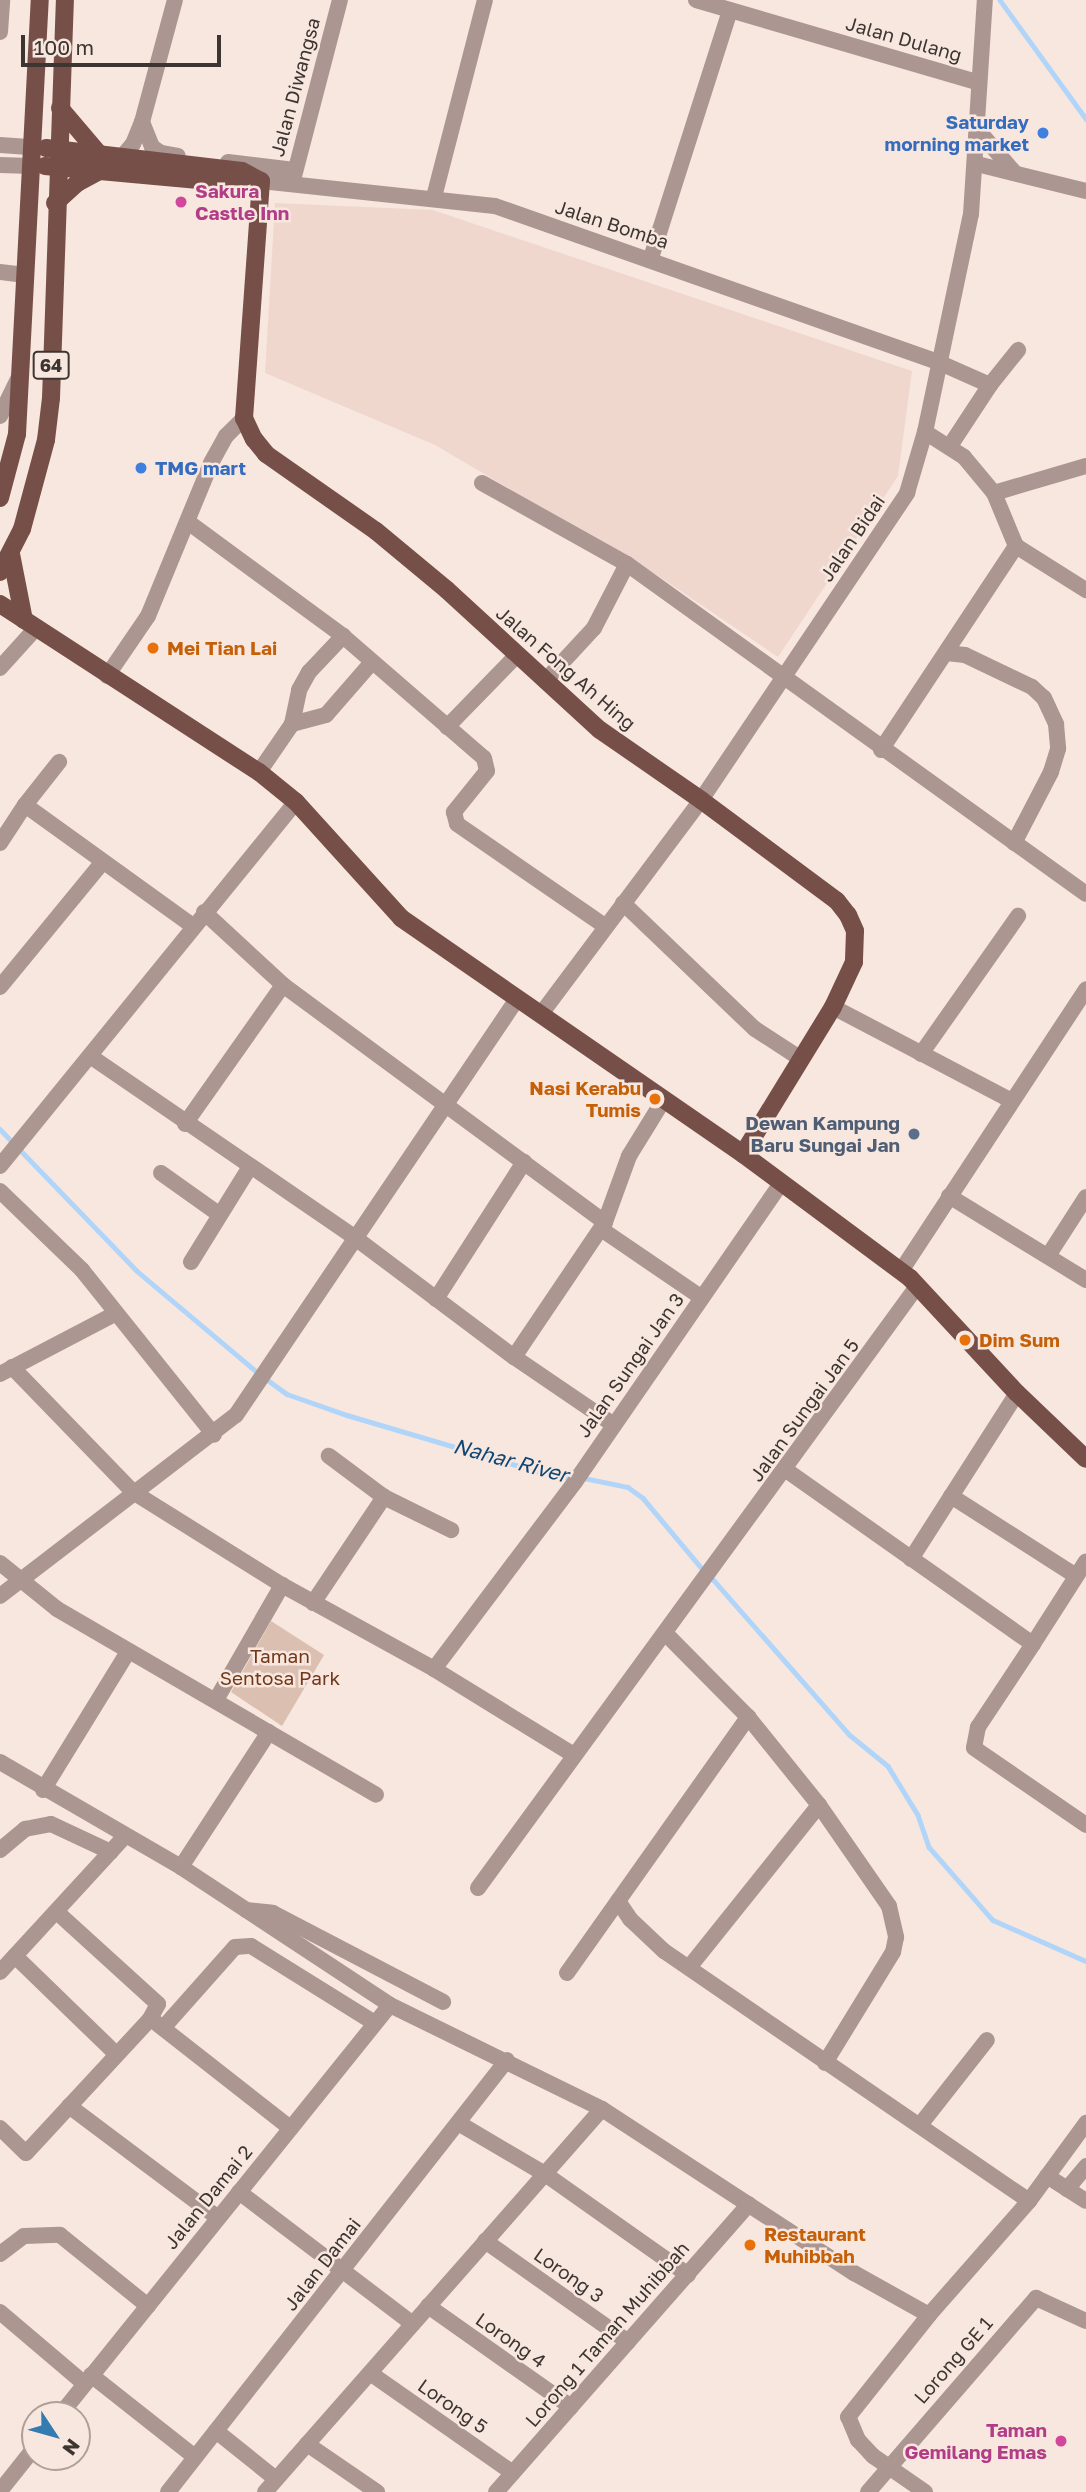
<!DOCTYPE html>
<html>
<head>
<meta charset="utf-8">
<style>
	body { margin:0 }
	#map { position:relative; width:1086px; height:2492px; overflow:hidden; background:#f8e7df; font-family:"Golos Text",sans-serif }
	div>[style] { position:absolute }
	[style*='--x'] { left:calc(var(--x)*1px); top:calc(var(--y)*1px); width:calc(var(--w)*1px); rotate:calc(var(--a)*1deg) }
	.built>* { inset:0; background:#efd7cd }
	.green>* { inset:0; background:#dbbfb1 }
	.stream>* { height:4.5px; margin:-2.25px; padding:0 2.25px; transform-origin:2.25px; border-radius:2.25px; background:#b1d5f9 }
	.minor>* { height:16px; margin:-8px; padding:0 8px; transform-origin:8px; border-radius:8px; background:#ac9691 }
	.major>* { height:18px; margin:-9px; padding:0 9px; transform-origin:9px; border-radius:9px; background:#765048 }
	.dots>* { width:19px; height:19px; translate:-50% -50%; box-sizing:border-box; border:4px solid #f8e7df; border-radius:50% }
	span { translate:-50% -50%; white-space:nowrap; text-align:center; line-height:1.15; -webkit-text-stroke:5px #f8e7df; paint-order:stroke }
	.shield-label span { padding:2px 5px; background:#f8e7df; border:2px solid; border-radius:5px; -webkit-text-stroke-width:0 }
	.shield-label { font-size:18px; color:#3c3532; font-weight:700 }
	.street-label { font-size:19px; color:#3c3532 }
	.shop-label { font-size:19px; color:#366cbe; font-weight:700 }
	.right { translate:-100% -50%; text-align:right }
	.left { translate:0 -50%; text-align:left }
	.hotel-label { font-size:19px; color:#b23c85; font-weight:700 }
	.food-label { font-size:19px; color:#c56008; font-weight:700 }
	.service-label { font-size:19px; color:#4e5e75; font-weight:700 }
	.park-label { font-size:19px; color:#723819 }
	.water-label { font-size:21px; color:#104672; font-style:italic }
	.north { position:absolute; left:21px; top:2401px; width:70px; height:70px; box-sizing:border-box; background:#f8e7df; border:2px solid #ada09a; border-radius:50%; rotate:126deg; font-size:19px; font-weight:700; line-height:28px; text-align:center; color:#3c3532 }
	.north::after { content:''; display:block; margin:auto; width:24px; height:32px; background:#347bb0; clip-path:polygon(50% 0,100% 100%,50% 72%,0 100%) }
	.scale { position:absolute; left:21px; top:35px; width:200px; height:32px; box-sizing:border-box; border:4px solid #3c3532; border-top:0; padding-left:9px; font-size:21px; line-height:24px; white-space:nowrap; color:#3c3532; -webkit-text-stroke:5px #f8e7df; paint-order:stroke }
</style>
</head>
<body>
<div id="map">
	<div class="built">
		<i style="clip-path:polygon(275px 203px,433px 210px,912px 371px,898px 476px,778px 657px,660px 577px,435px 445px,265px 373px)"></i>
	</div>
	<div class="green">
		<i style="clip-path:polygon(271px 1621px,324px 1655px,282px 1726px,231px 1692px)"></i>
	</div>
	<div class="stream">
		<i style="--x:1000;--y:0;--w:147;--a:54.1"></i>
		<i style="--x:0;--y:1129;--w:197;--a:46"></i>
		<i style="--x:137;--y:1271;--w:158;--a:40.1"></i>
		<i style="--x:265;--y:1378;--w:27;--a:36"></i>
		<i style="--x:287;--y:1394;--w:64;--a:19.3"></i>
		<i style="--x:347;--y:1415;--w:215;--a:16.5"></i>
		<i style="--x:553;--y:1476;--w:19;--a:6"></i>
		<i style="--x:584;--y:1478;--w:45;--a:11.6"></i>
		<i style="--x:628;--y:1487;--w:19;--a:36"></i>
		<i style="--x:643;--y:1498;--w:95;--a:50.1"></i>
		<i style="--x:711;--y:1577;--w:210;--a:48.7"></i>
		<i style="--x:850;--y:1735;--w:49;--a:39.2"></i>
		<i style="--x:888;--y:1766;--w:57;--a:58.5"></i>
		<i style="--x:918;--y:1815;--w:34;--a:71"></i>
		<i style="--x:929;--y:1847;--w:97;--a:48.8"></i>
		<i style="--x:993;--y:1920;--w:102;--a:23.8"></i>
	</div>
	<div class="minor">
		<i style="--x:696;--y:0;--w:295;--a:16.3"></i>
		<i style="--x:0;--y:32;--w:32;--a:-86"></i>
		<i style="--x:142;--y:122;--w:27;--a:68"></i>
		<i style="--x:152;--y:147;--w:11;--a:34"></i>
		<i style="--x:161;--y:153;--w:17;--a:10"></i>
		<i style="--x:978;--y:130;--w:55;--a:49.4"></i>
		<i style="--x:0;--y:145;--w:32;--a:4"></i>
		<i style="--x:122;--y:157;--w:17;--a:-50"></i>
		<i style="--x:133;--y:144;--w:24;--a:-68"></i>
		<i style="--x:142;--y:122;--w:126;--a:-74.9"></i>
		<i style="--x:228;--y:162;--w:67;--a:6.8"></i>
		<i style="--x:977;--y:164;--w:112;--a:13.9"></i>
		<i style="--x:0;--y:165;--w:31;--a:2"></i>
		<i style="--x:261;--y:181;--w:235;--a:6.1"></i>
		<i style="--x:495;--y:206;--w:470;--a:19.4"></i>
		<i style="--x:938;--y:362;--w:57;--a:23.9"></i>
		<i style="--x:990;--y:385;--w:73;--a:123.3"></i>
		<i style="--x:292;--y:184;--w:190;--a:-75.4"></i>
		<i style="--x:434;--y:197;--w:203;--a:-75.5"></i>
		<i style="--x:651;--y:258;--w:260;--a:-72.3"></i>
		<i style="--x:0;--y:272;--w:25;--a:7"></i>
		<i style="--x:990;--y:385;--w:45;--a:-51.3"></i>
		<i style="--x:0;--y:416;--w:43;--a:-64"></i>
		<i style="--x:925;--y:432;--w:46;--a:32.7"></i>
		<i style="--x:964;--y:457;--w:47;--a:50.2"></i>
		<i style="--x:994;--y:493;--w:96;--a:-16.4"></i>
		<i style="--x:482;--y:483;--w:166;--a:29.2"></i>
		<i style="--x:627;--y:564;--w:565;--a:35.71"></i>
		<i style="--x:994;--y:493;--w:57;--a:67.5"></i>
		<i style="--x:1016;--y:546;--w:83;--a:32.2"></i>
		<i style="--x:188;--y:522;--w:192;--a:36.3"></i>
		<i style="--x:343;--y:636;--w:186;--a:40.9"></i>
		<i style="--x:484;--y:758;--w:13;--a:77"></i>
		<i style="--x:487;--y:771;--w:53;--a:128.8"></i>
		<i style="--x:454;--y:812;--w:12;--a:76"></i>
		<i style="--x:457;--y:824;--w:180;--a:34.6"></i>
		<i style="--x:946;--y:653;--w:19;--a:6"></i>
		<i style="--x:965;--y:655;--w:74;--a:25.5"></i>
		<i style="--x:1032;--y:687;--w:16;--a:43"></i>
		<i style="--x:1044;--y:698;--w:29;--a:65"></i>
		<i style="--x:1056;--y:724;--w:25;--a:85"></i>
		<i style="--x:1058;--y:749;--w:24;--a:107"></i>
		<i style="--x:1051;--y:772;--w:80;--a:117.5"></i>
		<i style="--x:0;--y:668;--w:54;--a:-48"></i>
		<i style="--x:107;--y:676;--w:73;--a:-55.7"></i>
		<i style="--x:148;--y:616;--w:165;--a:-67.6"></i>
		<i style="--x:211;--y:463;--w:31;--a:-61"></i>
		<i style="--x:226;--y:436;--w:25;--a:-45"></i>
		<i style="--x:545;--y:681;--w:72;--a:-47.2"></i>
		<i style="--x:594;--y:628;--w:72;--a:-62.7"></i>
		<i style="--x:292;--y:724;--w:35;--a:-15"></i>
		<i style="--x:326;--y:715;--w:70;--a:-49"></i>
		<i style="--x:447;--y:727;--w:100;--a:-45.8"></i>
		<i style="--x:881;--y:750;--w:245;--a:-56.5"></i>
		<i style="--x:259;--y:772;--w:58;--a:-55.5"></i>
		<i style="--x:292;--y:724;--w:35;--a:-78"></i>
		<i style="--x:299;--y:690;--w:21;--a:-61"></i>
		<i style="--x:309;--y:672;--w:50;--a:-46.6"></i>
		<i style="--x:25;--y:805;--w:55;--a:-51.7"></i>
		<i style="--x:0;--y:843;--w:45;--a:-56.7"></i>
		<i style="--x:25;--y:805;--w:207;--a:35.8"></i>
		<i style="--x:623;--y:903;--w:182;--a:43.7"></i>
		<i style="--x:755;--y:1029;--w:55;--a:33.1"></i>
		<i style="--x:204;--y:912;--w:108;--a:42.7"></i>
		<i style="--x:283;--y:985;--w:400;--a:36.4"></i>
		<i style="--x:0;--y:987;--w:161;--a:-50.6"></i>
		<i style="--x:833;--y:1007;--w:200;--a:27.7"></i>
		<i style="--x:541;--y:1014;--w:267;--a:-53.2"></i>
		<i style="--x:701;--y:800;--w:370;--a:-56.1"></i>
		<i style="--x:907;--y:493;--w:64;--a:-73.6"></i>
		<i style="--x:925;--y:432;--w:223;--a:-78.1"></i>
		<i style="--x:971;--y:214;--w:214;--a:-86.3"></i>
		<i style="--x:921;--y:1054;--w:169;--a:-54.9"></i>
		<i style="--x:90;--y:1056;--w:320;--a:34.4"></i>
		<i style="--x:354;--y:1237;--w:200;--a:36.9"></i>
		<i style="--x:514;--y:1357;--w:121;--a:34.2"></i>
		<i style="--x:185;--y:1124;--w:170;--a:-54.8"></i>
		<i style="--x:0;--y:1166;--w:469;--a:-50.9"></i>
		<i style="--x:161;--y:1173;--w:72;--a:35.4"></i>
		<i style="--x:0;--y:1191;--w:114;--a:43.9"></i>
		<i style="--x:82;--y:1270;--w:211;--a:51.3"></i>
		<i style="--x:949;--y:1196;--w:161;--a:31.5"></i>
		<i style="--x:601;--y:1229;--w:122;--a:34.3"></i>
		<i style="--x:1048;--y:1256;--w:70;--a:-57.2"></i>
		<i style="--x:191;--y:1262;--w:112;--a:-58.2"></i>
		<i style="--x:901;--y:1271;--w:337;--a:-56.7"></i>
		<i style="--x:436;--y:1299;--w:163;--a:-57.3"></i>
		<i style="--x:514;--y:1357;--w:163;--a:-56"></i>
		<i style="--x:605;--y:1222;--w:70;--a:-70"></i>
		<i style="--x:629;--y:1156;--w:67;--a:-58.4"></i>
		<i style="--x:12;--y:1367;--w:174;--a:45.9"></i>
		<i style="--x:133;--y:1492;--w:176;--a:32"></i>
		<i style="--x:282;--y:1585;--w:174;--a:28.9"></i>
		<i style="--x:434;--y:1669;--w:164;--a:31.6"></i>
		<i style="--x:0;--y:1374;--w:130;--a:-27.6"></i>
		<i style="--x:786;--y:1470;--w:302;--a:35.2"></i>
		<i style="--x:1033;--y:1644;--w:100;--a:123.5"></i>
		<i style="--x:978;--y:1727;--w:21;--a:101"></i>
		<i style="--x:974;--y:1748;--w:136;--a:34.5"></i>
		<i style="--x:951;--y:1496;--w:148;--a:32.6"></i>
		<i style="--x:384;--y:1497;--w:75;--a:26.2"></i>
		<i style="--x:911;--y:1559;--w:197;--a:-57.4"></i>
		<i style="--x:0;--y:1563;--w:73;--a:38.9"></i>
		<i style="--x:57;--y:1609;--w:369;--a:30.2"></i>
		<i style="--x:0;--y:1596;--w:297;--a:-37.5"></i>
		<i style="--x:236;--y:1415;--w:502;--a:-55.96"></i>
		<i style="--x:313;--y:1603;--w:128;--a:-56.2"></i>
		<i style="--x:384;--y:1497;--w:69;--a:-143.3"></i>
		<i style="--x:665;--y:1633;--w:118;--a:45.3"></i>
		<i style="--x:748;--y:1717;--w:113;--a:51.1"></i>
		<i style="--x:819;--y:1805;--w:123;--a:55.3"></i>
		<i style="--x:889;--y:1906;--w:32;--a:77"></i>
		<i style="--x:896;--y:1937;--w:15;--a:101"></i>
		<i style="--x:893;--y:1952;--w:130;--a:121.5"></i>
		<i style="--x:1033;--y:1644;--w:98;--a:-57.4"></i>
		<i style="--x:434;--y:1669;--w:234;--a:-53"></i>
		<i style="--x:575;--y:1482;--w:363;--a:-55.4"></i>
		<i style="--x:216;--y:1700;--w:133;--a:-60.1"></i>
		<i style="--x:0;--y:1762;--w:209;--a:30.1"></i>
		<i style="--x:181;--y:1867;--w:250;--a:33.4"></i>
		<i style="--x:390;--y:2005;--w:236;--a:26.1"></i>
		<i style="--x:602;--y:2109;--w:301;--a:33.1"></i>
		<i style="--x:854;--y:2273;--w:86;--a:29.2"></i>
		<i style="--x:929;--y:2315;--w:152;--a:-48.7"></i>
		<i style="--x:1029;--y:2201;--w:97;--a:-53.8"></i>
		<i style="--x:43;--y:1790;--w:162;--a:-58.4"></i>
		<i style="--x:0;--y:1850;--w:33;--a:-40"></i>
		<i style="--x:25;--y:1829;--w:26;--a:-11"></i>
		<i style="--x:51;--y:1824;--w:66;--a:25"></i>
		<i style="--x:181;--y:1867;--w:161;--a:-56.9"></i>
		<i style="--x:478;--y:1888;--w:746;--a:-53.88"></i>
		<i style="--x:618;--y:1901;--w:22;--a:56"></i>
		<i style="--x:630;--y:1919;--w:47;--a:43.3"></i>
		<i style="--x:664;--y:1951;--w:442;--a:34.4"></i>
		<i style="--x:246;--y:1910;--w:27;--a:6"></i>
		<i style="--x:273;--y:1913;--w:192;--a:27.6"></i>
		<i style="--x:15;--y:1956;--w:141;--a:44.1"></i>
		<i style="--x:691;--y:1965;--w:205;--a:-51.3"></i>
		<i style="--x:0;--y:1972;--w:185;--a:-47.4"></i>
		<i style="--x:567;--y:1973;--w:314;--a:-54.7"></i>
		<i style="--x:155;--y:2022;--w:172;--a:38.1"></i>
		<i style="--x:163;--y:2028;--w:108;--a:-48.4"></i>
		<i style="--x:235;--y:1947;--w:16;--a:-4"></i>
		<i style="--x:251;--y:1946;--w:144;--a:31.9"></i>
		<i style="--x:69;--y:2106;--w:186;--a:36.9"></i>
		<i style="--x:460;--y:2124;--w:99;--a:30.5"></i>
		<i style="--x:545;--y:2174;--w:175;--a:35.2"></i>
		<i style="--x:920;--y:2125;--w:108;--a:-51.8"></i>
		<i style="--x:0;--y:2128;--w:36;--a:44"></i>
		<i style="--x:26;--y:2153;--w:183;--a:-47.2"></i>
		<i style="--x:150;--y:2019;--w:17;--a:-62"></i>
		<i style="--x:158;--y:2004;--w:137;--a:-137.7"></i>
		<i style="--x:1047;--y:2176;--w:46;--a:32.7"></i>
		<i style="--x:1067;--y:2189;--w:30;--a:-50"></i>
		<i style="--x:239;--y:2192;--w:218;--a:37.2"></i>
		<i style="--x:485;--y:2241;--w:175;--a:35.2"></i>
		<i style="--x:0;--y:2254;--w:30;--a:-37"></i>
		<i style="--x:24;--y:2236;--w:36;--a:-2"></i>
		<i style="--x:60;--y:2235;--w:113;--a:38.9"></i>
		<i style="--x:428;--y:2306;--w:175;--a:35.2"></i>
		<i style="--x:0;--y:2312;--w:111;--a:40.3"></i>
		<i style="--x:370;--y:2373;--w:174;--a:35"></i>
		<i style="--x:91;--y:2375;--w:132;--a:38.3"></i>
		<i style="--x:60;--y:2415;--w:526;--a:-51.17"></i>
		<i style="--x:216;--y:2431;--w:77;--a:38.7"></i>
		<i style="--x:307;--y:2444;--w:85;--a:34.4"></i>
		<i style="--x:0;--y:2491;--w:56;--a:-51.5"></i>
		<i style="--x:168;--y:2492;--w:549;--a:-51.88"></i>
		<i style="--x:265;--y:2492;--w:510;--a:-48.66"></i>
		<i style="--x:496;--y:2492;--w:383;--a:-48.7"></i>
		<i style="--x:868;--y:2492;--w:257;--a:-49.1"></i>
		<i style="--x:1036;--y:2298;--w:55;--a:24.7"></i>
		<i style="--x:925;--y:2492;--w:63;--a:-145.3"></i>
		<i style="--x:873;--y:2456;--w:22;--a:-133"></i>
		<i style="--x:858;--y:2440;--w:25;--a:-113"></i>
		<i style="--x:848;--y:2417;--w:130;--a:-51.5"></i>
	</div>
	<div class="major">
		<i style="--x:60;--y:108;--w:62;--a:49.6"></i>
		<i style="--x:46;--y:148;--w:197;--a:6.7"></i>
		<i style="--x:242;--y:171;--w:21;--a:28"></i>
		<i style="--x:45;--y:166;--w:198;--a:5.2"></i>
		<i style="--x:242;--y:184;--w:19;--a:-9"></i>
		<i style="--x:261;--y:181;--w:238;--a:94.1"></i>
		<i style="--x:244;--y:418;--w:23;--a:65"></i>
		<i style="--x:254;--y:439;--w:19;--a:51"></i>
		<i style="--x:266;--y:454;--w:134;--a:35"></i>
		<i style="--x:376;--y:531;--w:92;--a:39.7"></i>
		<i style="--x:447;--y:590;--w:207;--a:42.5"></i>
		<i style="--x:600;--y:730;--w:123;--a:34.7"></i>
		<i style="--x:701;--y:800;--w:169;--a:36.6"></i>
		<i style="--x:837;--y:901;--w:18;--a:52"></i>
		<i style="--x:848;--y:915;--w:17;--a:66"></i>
		<i style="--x:855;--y:931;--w:31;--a:92"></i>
		<i style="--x:854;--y:962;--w:50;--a:115"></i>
		<i style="--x:833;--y:1007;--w:172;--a:121.5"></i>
		<i style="--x:55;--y:203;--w:30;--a:-42"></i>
		<i style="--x:77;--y:183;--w:30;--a:-28"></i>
		<i style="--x:0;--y:498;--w:66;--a:-75.1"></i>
		<i style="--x:17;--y:434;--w:435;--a:-87"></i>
		<i style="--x:11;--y:554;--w:67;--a:78.9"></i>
		<i style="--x:0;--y:572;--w:48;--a:-62.9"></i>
		<i style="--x:22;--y:529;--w:92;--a:-74.9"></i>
		<i style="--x:46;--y:440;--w:42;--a:-83.2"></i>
		<i style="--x:51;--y:398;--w:398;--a:-88"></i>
		<i style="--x:0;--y:604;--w:309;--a:33"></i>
		<i style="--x:259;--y:772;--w:48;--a:39"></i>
		<i style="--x:296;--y:802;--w:156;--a:47.8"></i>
		<i style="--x:401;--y:918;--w:416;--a:34.6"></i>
		<i style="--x:743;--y:1154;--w:208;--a:36.6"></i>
		<i style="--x:910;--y:1278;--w:157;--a:47.1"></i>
		<i style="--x:1017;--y:1393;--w:95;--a:43.7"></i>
	</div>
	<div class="dots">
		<i style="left:1043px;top:133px;background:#3f7fe0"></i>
		<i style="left:181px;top:202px;background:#d1479c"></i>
		<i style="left:141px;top:468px;background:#3f7fe0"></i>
		<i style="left:153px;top:648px;background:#e8710a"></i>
		<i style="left:655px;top:1099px;background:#e8710a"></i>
		<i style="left:914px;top:1134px;background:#5c6f8a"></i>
		<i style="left:965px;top:1340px;background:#e8710a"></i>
		<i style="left:750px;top:2245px;background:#e8710a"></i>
		<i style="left:1061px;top:2441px;background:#d1479c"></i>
	</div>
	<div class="shield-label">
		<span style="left:51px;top:365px">64</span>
	</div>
	<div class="street-label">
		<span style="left:904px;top:39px;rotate:16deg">Jalan Dulang</span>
		<span style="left:295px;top:87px;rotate:-75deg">Jalan Diwangsa</span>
		<span style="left:612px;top:224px;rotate:18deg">Jalan Bomba</span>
		<span style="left:852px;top:538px;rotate:-56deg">Jalan Bidai</span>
		<span style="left:566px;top:668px;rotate:41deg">Jalan Fong Ah Hing</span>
		<span style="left:630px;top:1365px;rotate:-55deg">Jalan Sungai Jan 3</span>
		<span style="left:804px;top:1410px;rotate:-54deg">Jalan Sungai Jan 5</span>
		<span style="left:208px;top:2197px;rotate:-51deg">Jalan Damai 2</span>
		<span style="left:322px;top:2264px;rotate:-52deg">Jalan Damai</span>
		<span style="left:569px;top:2275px;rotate:35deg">Lorong 3</span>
		<span style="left:607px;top:2334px;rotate:-49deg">Lorong 1 Taman Muhibbah</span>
		<span style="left:511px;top:2340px;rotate:35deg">Lorong 4</span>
		<span style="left:953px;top:2360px;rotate:-49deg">Lorong GE 1</span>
		<span style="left:453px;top:2406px;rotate:35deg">Lorong 5</span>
	</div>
	<div class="shop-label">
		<span class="right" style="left:1029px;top:133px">Saturday<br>morning market</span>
		<span class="left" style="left:155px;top:468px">TMG mart</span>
	</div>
	<div class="hotel-label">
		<span class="left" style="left:195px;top:202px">Sakura<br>Castle Inn</span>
		<span class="right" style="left:1047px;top:2441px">Taman<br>Gemilang Emas</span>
	</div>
	<div class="food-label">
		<span class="left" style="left:167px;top:648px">Mei Tian Lai</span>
		<span class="right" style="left:641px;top:1099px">Nasi Kerabu<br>Tumis</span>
		<span class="left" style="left:979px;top:1340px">Dim Sum</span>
		<span class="left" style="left:764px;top:2245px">Restaurant<br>Muhibbah</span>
	</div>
	<div class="service-label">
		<span class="right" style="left:900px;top:1134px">Dewan Kampung<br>Baru Sungai Jan</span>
	</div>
	<div class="park-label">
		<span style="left:280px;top:1667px">Taman<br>Sentosa Park</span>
	</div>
	<div class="water-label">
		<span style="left:511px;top:1460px;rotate:15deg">Nahar River</span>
	</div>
	<div class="north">N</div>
	<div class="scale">100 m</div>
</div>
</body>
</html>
